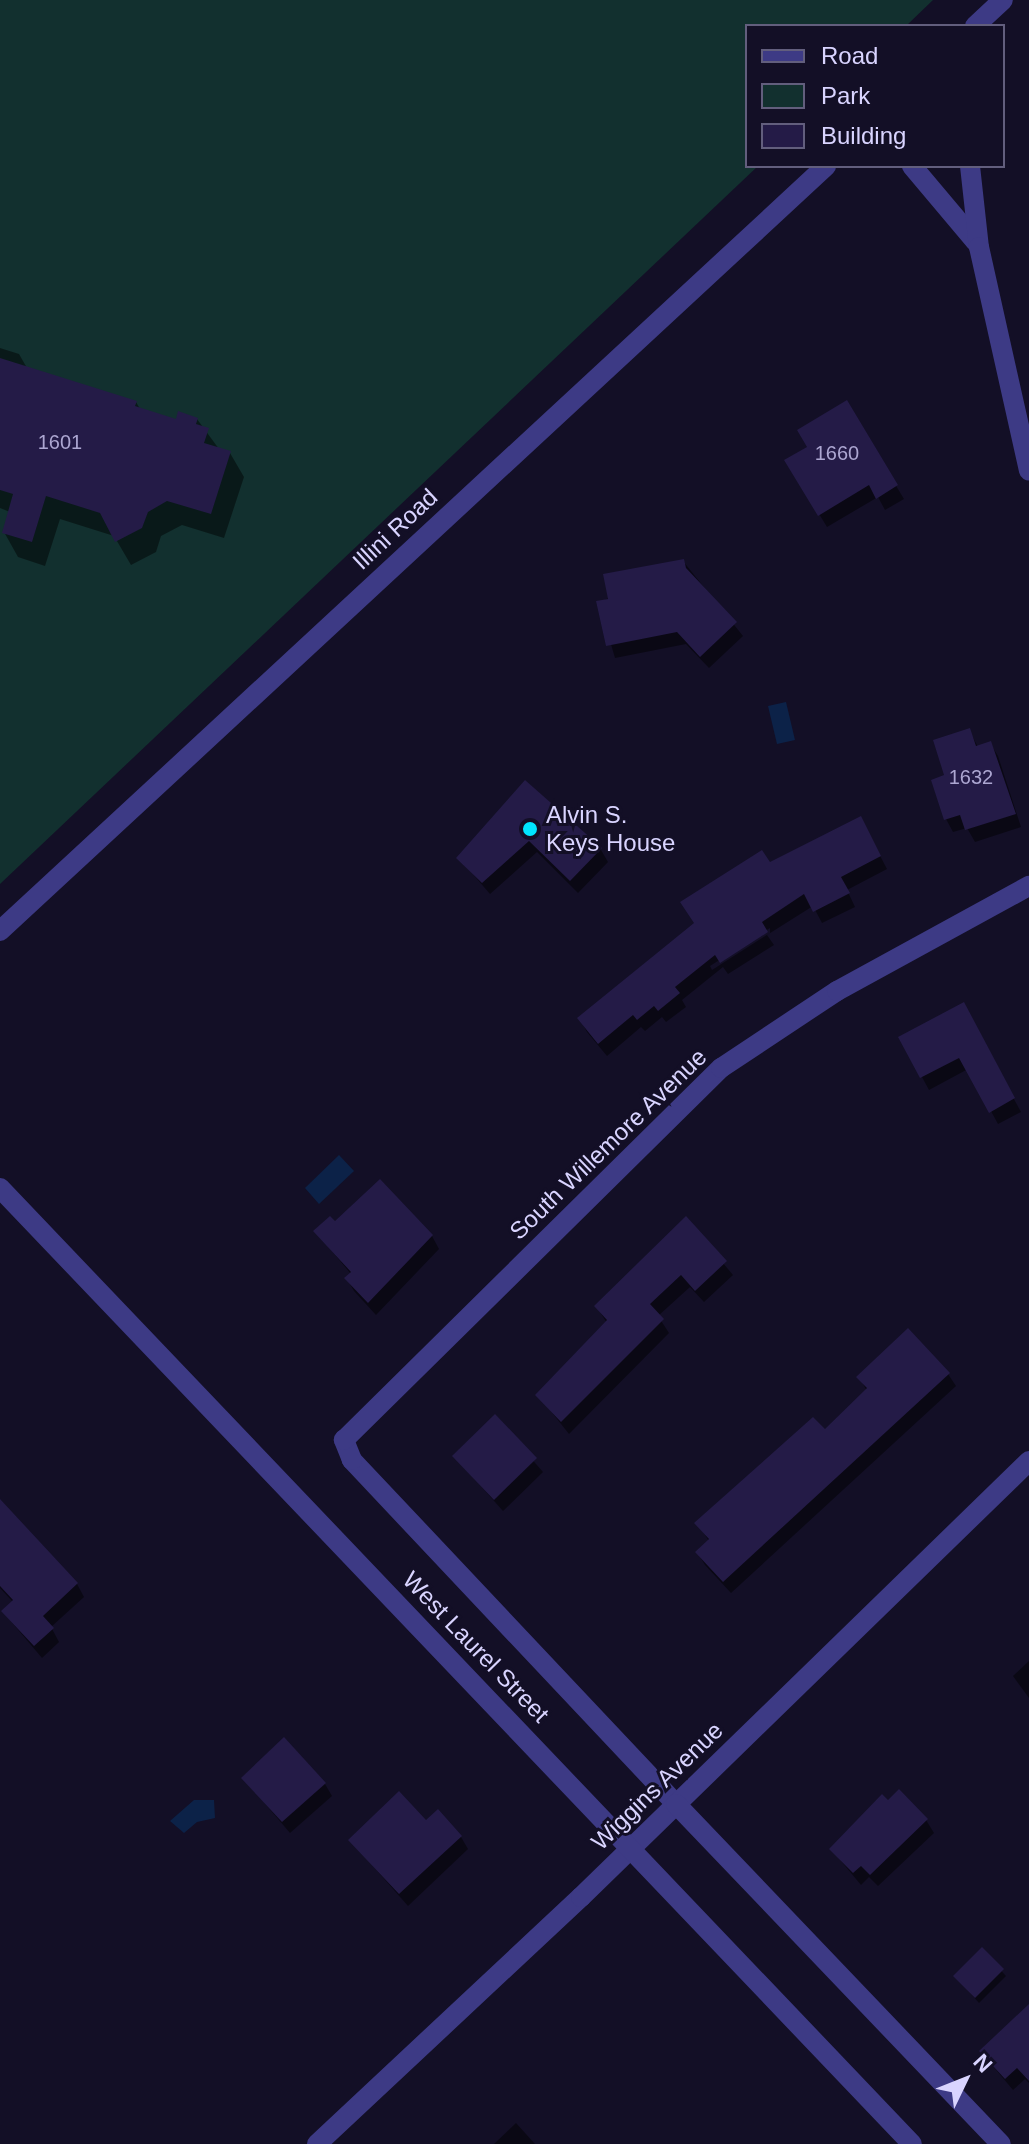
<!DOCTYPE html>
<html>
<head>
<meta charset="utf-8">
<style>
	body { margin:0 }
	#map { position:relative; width:1029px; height:2144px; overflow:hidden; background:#130f26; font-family:Arial,sans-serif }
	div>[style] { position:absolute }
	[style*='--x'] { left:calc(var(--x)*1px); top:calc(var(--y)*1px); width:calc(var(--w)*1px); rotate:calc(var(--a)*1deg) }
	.green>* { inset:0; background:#12302f }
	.water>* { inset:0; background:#0c2248 }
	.shadow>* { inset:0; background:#0007 }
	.building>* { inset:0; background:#241b47 }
	.minor>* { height:20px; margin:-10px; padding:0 10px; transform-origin:10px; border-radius:10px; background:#3d3a85 }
	.tertiary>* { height:20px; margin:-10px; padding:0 10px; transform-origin:10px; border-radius:10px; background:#3d3a85 }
	.dots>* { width:22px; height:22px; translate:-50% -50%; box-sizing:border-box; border:4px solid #130f26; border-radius:50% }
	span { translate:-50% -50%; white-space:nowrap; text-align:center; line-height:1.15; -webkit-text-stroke:6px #130f26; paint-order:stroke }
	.number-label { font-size:20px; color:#aca6d1 }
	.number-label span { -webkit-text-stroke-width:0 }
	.street-label { font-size:24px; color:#d9d4ff }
	.poi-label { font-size:24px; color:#d9d4ff }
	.left { translate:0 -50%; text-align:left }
	.legend { position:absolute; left:745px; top:24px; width:260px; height:144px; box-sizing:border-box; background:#130f26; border:2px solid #625e7d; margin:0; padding:10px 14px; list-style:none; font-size:24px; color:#d9d4ff }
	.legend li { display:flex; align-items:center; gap:16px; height:40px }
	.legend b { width:40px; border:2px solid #625e7d }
	.north { position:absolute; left:925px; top:2040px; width:80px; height:80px; -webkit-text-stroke:6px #130f26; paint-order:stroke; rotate:47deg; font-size:22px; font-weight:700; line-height:32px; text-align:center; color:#d9d4ff }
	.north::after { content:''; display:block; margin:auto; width:28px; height:36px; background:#d9d4ff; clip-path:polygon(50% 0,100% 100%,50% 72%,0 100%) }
</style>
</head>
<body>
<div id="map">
	<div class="green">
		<i style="clip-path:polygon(0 0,933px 0,906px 26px,747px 26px,747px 166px,758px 166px,0 884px)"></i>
	</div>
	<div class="water">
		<i style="clip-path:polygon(786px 702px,795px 740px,777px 744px,768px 706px)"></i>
		<i style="clip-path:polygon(339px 1155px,354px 1171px,319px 1204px,305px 1188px)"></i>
		<i style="clip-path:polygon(194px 1800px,214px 1800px,215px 1818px,197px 1822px,184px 1833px,170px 1821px)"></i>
	</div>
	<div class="shadow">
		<i style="clip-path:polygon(0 348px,19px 354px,27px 368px,136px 402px,140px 409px,177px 421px,197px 419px,219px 449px,230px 453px,244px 477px,224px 538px,182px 525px,161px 536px,156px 552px,131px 565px,114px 536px,60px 519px,45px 566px,18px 557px,4px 532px,10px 512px,0 508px)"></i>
		<i style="clip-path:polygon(846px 403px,904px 499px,885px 510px,878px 497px,827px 527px,787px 461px,809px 448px)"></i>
		<i style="clip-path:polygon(683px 561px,743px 636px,709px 668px,686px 644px,615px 658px,599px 603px)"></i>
		<i style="clip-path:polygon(969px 730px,978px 747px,990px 743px,998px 756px,1021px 827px,975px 842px,967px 828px,953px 832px,946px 819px,947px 776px)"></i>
		<i style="clip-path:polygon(525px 783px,601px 850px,608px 862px,578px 893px,537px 852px,490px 894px,459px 858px)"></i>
		<i style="clip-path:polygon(evenodd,867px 831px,887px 869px,847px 890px,855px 907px,822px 923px,813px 906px,767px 935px,774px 945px,728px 974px,723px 967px,682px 1000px,686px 1007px,666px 1022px,662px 1017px,645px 1031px,641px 1027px,607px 1056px,587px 1032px,580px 1019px,770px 865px,867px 831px,770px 928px,770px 933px,712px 970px,710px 966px,770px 928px)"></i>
		<i style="clip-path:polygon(963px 1005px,1021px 1112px,998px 1124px,968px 1069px,929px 1090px,901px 1038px)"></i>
		<i style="clip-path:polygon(686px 1219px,733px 1275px,704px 1302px,690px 1287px,658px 1316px,669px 1333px,569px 1434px,538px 1395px,607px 1323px,596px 1306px)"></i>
		<i style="clip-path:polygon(316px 1232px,432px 1236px,439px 1249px,376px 1315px,354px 1291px,347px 1279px,351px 1274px)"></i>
		<i style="clip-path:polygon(948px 1374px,956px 1386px,731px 1593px,705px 1565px,697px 1552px,709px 1541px,697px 1523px,824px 1432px,867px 1391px,859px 1377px)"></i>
		<i style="clip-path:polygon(495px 1417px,543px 1472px,503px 1511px,454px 1456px)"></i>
		<i style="clip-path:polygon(0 1520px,77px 1584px,84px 1597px,51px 1627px,59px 1642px,42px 1658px,3px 1612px,13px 1602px,0 1588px)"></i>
		<i style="clip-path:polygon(1029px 1661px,1029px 1698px,1013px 1676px)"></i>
		<i style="clip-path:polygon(243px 1778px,325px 1784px,332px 1796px,290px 1833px)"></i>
		<i style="clip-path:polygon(888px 1803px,926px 1820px,934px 1833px,878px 1886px,869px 1877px,861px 1885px,831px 1849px)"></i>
		<i style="clip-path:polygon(461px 1837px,468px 1849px,408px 1906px,350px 1840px)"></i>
		<i style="clip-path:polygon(982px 1950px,1006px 1976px,979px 2003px,955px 1976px)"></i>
		<i style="clip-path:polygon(1029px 2014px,1029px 2083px,1025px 2079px,1013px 2090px,981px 2052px)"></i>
		<i style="clip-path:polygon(516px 2123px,535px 2144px,494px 2144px)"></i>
	</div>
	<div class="building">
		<i style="clip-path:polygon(0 358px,137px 401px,135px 406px,176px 419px,178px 411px,198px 418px,196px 424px,209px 428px,204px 443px,231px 451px,211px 514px,167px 501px,148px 512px,142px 528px,115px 542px,100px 513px,46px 496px,32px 542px,2px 533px,13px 494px,0 490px)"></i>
		<i style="clip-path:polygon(847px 400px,898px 485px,876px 499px,869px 485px,818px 516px,784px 460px,807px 447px,797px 430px)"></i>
		<i style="clip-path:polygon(684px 559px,686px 568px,737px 622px,700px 657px,677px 632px,606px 646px,596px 601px,608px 599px,603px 574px)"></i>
		<i style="clip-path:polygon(970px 728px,976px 746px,991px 741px,1016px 814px,965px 830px,960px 815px,944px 820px,931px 780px,944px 775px,933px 740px)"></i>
		<i style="clip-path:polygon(525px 780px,602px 848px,570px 881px,529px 841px,482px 883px,456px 858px)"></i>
		<i style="clip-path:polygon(861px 816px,881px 856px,841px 877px,850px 893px,813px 912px,804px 894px,762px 922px,768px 932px,720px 963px,715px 955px,675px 987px,680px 993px,658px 1011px,654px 1006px,637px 1020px,633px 1015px,598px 1044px,577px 1018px,694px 923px,680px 902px,762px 850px,770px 862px)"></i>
		<i style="clip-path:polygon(964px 1002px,1015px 1098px,989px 1113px,959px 1058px,920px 1078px,898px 1037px)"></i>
		<i style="clip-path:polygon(380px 1179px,433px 1235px,368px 1303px,344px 1278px,351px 1272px,313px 1231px,330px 1216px,335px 1221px)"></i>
		<i style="clip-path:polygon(686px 1216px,727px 1261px,695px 1291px,681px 1275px,650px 1304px,664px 1319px,561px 1422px,535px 1395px,607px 1320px,594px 1306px)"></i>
		<i style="clip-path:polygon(908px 1328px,950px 1373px,723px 1582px,695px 1552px,709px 1539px,694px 1523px,813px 1417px,825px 1429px,867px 1388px,856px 1377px)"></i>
		<i style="clip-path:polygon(495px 1414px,537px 1458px,494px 1500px,452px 1456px)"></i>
		<i style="clip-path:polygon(0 1499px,78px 1583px,43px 1616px,54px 1628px,34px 1646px,1px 1611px,13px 1600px,0 1586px)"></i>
		<i style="clip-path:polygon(284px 1737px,326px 1783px,282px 1822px,241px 1778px)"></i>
		<i style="clip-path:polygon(899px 1789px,928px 1819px,870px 1875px,861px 1866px,853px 1873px,829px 1849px,882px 1794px,888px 1800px)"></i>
		<i style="clip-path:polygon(399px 1791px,426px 1820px,438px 1809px,462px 1836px,399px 1894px,348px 1840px)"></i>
		<i style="clip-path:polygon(982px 1947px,1004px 1969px,975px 1998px,953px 1976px)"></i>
		<i style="clip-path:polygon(1029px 2004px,1029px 2081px,1017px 2068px,1005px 2079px,979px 2051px)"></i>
	</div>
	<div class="minor">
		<i style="--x:975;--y:26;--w:38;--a:-43"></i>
		<i style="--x:912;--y:166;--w:99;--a:49.9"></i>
		<i style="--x:970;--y:166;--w:81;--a:83.7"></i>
		<i style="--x:979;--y:247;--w:229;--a:77.4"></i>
		<i style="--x:0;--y:931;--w:1126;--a:-42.8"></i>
		<i style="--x:676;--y:1804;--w:473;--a:-133.3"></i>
		<i style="--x:352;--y:1460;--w:22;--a:-112"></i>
		<i style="--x:344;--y:1440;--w:530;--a:-44.62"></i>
		<i style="--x:721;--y:1068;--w:139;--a:-33.6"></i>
		<i style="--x:837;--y:991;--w:219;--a:-28.7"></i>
		<i style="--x:317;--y:2144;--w:362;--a:-43.1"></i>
		<i style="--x:581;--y:1897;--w:625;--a:-44.22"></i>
	</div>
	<div class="tertiary">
		<i style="--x:0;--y:1188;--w:1321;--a:46.35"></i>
		<i style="--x:676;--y:1804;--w:470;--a:46.3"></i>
	</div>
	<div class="dots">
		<i style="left:530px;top:829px;background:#00e5ff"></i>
	</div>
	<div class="number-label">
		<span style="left:60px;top:442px">1601</span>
		<span style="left:837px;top:453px">1660</span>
		<span style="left:971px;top:777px">1632</span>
	</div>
	<div class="street-label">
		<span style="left:395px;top:529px;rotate:-43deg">Illini Road</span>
		<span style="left:608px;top:1144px;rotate:-44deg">South Willemore Avenue</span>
		<span style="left:476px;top:1647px;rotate:46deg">West Laurel Street</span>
		<span style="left:657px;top:1786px;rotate:-44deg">Wiggins Avenue</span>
	</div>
	<div class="poi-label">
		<span class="left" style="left:546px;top:829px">Alvin S.<br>Keys House</span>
	</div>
	<ul class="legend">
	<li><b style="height:10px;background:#3d3a85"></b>Road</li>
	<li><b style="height:22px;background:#12302f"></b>Park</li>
	<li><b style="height:22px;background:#241b47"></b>Building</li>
	</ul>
	<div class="north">N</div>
</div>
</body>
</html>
